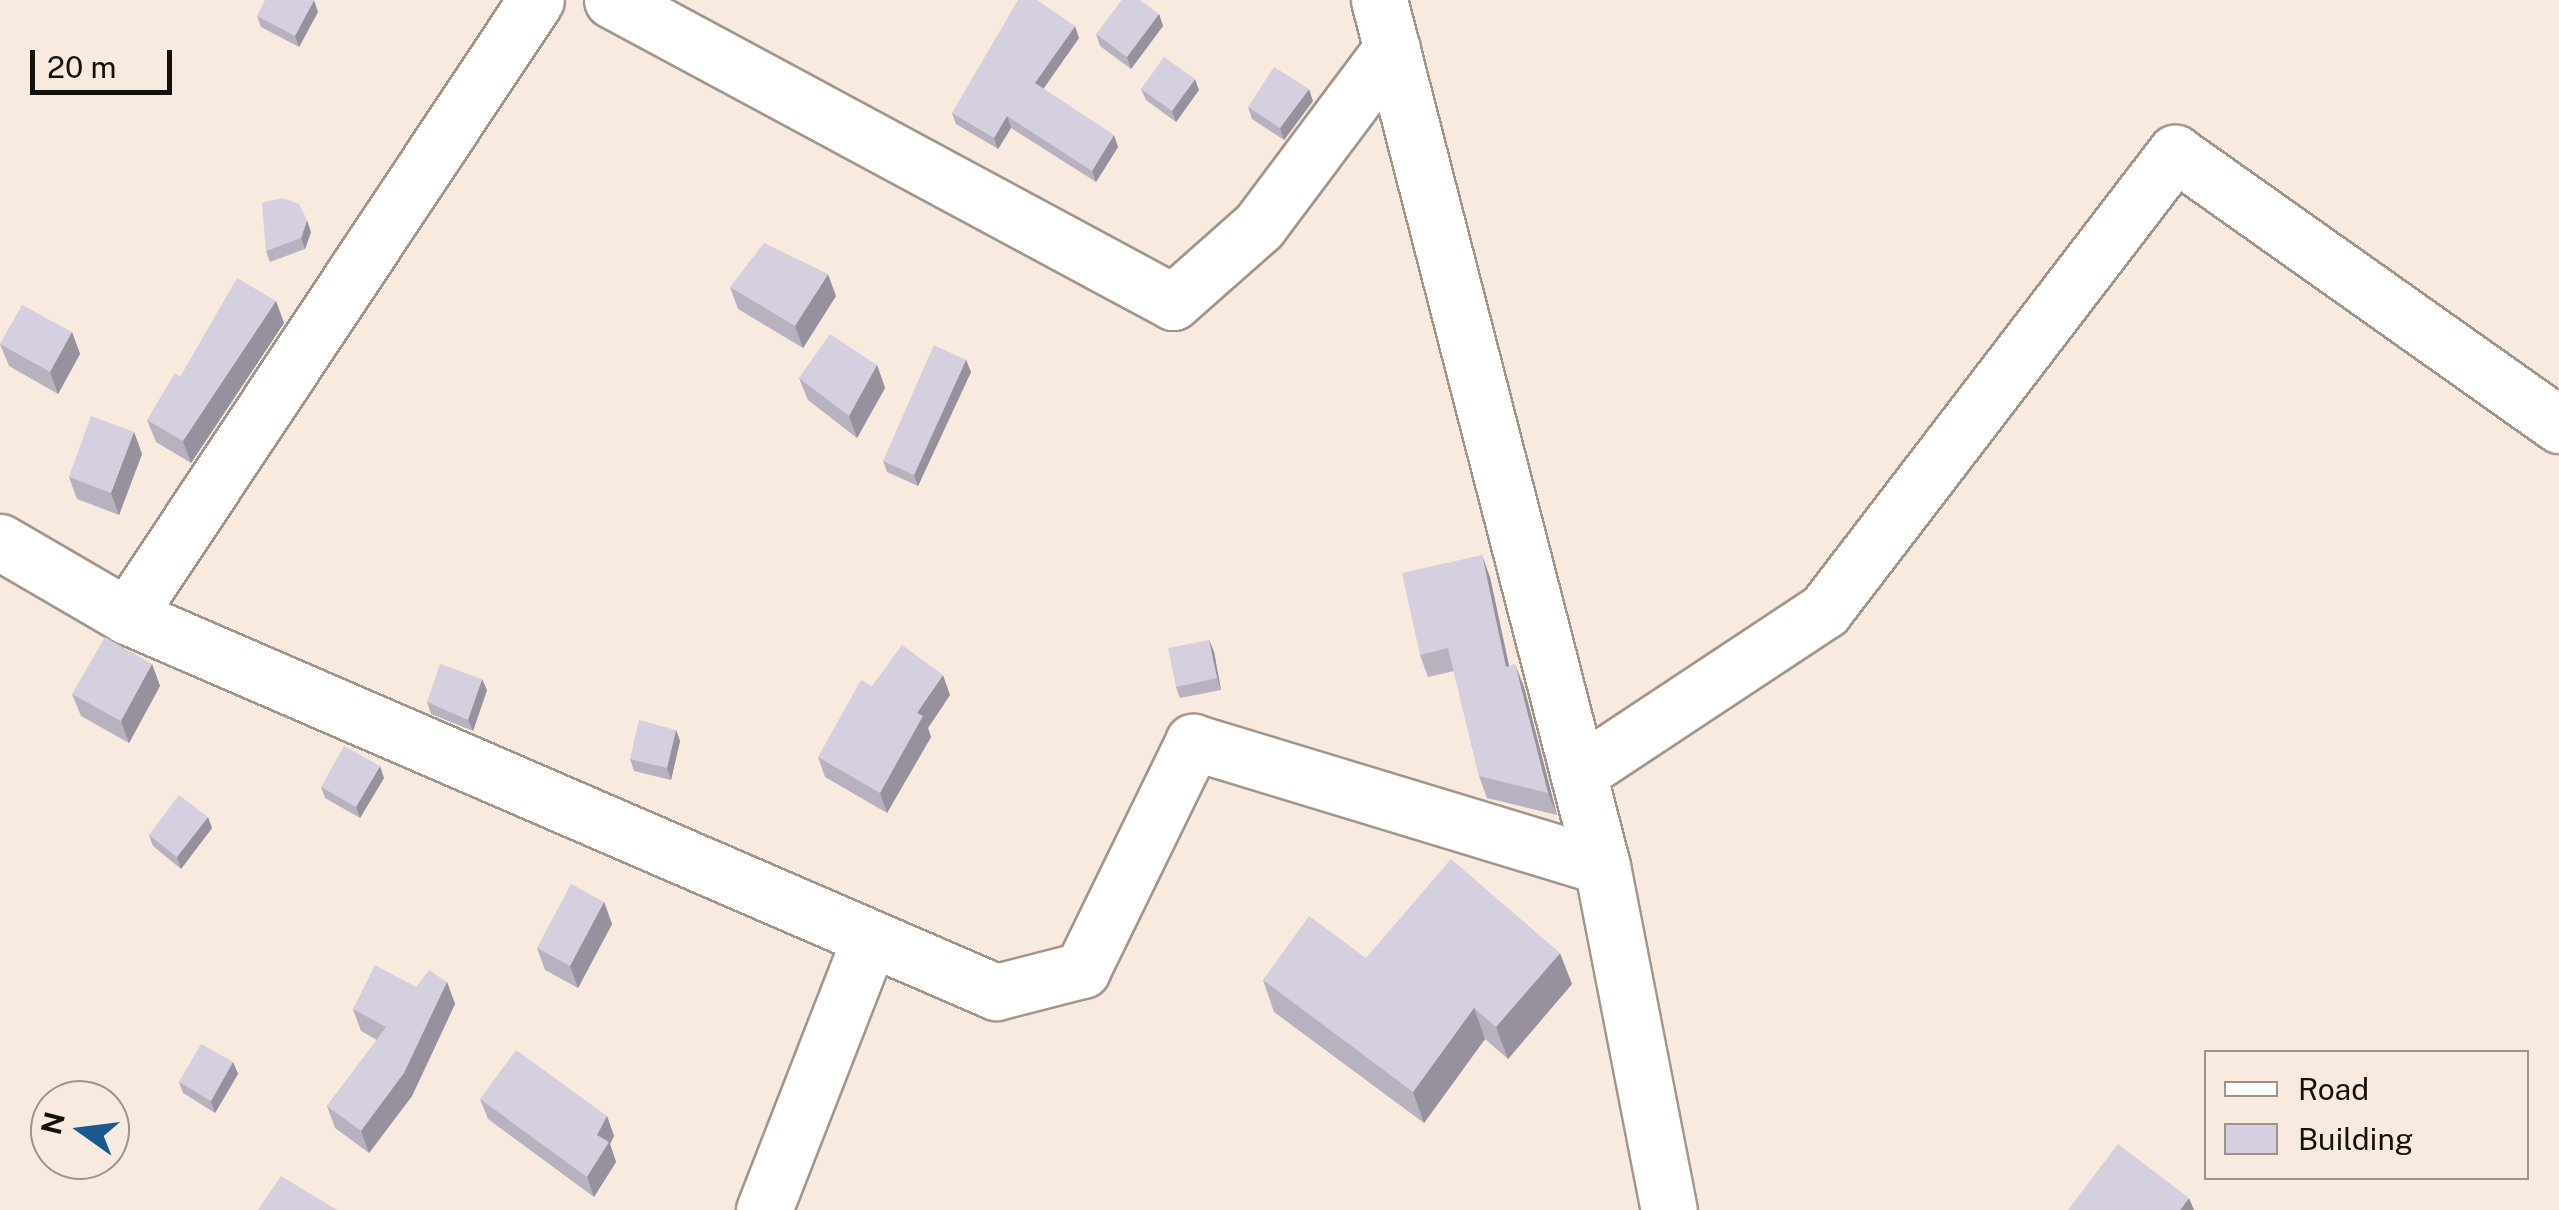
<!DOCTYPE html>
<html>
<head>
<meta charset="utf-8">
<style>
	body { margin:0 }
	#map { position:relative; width:2559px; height:1210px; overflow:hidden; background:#f8eade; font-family:"Public Sans",sans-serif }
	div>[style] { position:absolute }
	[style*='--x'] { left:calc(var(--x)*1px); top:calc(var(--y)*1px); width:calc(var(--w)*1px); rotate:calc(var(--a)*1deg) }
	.roads { filter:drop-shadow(2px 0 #a2958a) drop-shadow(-2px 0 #a2958a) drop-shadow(0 2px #a2958a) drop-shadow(0 -2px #a2958a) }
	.minor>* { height:55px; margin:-27.5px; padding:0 27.5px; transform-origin:27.5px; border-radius:27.5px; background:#fff }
	.wall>* { inset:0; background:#b8b2c0 }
	.shaded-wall>* { inset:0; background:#96919c }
	.building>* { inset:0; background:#d6cfdf }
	span { translate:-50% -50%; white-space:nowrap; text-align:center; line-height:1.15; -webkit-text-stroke:9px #f8eade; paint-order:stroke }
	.legend { position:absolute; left:2204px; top:1050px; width:325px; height:130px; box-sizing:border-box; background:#f8eade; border:2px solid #9d938a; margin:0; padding:12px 18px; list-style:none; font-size:30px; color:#14100c }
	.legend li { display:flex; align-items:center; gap:20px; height:50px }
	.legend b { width:50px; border:2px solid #9d938a }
	.north { position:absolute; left:30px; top:1080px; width:100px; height:100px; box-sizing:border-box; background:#f8eade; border:2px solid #9d938a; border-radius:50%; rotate:284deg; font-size:28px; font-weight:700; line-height:40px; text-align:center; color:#14100c }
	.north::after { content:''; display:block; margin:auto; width:35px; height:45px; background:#1a5a90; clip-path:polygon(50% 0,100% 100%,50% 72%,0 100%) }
	.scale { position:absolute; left:30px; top:50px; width:142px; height:45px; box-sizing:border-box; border:5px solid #14100c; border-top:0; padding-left:12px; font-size:30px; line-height:35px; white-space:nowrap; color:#14100c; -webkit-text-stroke:8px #f8eade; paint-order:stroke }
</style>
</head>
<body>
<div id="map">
	<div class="roads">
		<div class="minor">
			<i style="--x:612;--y:0;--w:637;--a:28.29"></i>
			<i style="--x:1173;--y:302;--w:115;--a:-41.5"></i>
			<i style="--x:1259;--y:226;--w:222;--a:-53.2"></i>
			<i style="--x:1379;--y:0;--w:894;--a:75.56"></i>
			<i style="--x:1602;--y:866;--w:350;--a:79"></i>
			<i style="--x:0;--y:542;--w:147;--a:30.2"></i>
			<i style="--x:127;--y:616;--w:947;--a:23.4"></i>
			<i style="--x:996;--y:992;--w:89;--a:-14.3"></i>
			<i style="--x:1082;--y:970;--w:254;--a:-64"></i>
			<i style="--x:1193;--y:742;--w:427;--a:16.9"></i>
			<i style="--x:127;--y:616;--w:739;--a:-56.42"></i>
			<i style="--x:1579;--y:773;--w:295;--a:-33.5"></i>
			<i style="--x:1825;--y:610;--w:576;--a:-52.55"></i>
			<i style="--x:2175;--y:153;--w:471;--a:35.3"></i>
			<i style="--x:764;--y:1210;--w:289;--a:-68.7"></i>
		</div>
	</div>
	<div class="wall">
		<i style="clip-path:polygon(318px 12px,299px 47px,261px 27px,257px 16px)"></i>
		<i style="clip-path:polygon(1159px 14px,1163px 26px,1131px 69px,1100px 46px,1096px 34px)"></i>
		<i style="clip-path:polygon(1079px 38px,1043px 89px,1118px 147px,1096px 182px,1011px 128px,998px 149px,956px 124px,952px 113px)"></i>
		<i style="clip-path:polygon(1141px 89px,1199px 90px,1176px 122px,1146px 100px)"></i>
		<i style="clip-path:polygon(1313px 101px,1284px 140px,1252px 119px,1248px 107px)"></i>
		<i style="clip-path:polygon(311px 232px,305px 249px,270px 262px,266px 251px)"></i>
		<i style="clip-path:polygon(730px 287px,836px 296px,803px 348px,738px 309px)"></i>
		<i style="clip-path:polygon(276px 301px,284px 323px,191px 463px,156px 442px,147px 420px)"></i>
		<i style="clip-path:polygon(72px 332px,80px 354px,58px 394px,9px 366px,0 344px)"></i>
		<i style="clip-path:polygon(966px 360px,971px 372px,918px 486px,887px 472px,883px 461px)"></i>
		<i style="clip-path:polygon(877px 365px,885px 388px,857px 438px,808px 400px,799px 378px)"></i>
		<i style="clip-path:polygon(134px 432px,142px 454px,119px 515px,77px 499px,69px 477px)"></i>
		<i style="clip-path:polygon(1490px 577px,1509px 666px,1524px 687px,1557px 815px,1487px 798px,1479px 776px,1454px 671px,1428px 677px,1420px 655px)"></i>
		<i style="clip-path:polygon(1209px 640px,1214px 652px,1221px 690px,1180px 698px,1176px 687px)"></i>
		<i style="clip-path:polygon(152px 664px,160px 686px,129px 743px,81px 716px,72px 694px)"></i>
		<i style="clip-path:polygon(872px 686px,950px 695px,928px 728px,931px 737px,887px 813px,825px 777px,818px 757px)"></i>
		<i style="clip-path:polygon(487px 690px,473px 731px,431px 714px,427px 702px)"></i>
		<i style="clip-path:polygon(676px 730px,680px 741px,671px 780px,634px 771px,630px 759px)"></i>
		<i style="clip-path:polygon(384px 778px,360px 818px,325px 798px,321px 787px)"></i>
		<i style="clip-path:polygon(212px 828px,181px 869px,153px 846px,149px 835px)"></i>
		<i style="clip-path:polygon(604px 902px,612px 924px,578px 988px,545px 970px,537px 948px)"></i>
		<i style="clip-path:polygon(1366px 958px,1572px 984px,1508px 1059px,1485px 1039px,1424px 1123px,1274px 1012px,1263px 980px)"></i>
		<i style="clip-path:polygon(447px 982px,455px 1004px,412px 1096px,369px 1153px,335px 1128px,327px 1106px,377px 1040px,361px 1031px,353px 1009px,416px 987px)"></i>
		<i style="clip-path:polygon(233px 1062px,238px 1074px,215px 1113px,183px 1093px,179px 1082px)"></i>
		<i style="clip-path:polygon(480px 1099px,607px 1116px,614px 1136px,610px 1144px,616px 1162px,594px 1197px,488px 1119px)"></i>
	</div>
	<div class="shaded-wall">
		<i style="clip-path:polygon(314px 0,318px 12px,299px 47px,295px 36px)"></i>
		<i style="clip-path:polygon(1159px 14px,1163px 26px,1131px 69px,1127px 57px)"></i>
		<i style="clip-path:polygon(1075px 26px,1079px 38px,1039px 95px,1035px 83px)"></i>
		<i style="clip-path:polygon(1195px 79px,1199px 90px,1176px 122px,1172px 111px)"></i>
		<i style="clip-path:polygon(1309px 89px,1313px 101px,1284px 140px,1280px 128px)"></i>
		<i style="clip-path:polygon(1007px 116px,1011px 128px,998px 149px,994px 138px)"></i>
		<i style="clip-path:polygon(1114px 135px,1118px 147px,1096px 182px,1092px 171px)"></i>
		<i style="clip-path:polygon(307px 220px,311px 232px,305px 249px,301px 238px)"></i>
		<i style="clip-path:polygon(828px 274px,836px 296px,803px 348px,795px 326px)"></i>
		<i style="clip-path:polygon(276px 301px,284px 323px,191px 463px,183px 441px)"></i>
		<i style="clip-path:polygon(72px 332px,80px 354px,58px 394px,50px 372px)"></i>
		<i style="clip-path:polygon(966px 360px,971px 372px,918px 486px,914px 475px)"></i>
		<i style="clip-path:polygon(877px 365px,885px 388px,857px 438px,849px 416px)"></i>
		<i style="clip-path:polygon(134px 432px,142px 454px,119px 515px,111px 493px)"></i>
		<i style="clip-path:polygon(1482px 555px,1490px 577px,1514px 689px,1506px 667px)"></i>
		<i style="clip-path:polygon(1209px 640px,1214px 652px,1221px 690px,1217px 678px)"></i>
		<i style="clip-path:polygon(152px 664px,160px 686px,129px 743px,121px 721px)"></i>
		<i style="clip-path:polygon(1515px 664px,1524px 687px,1557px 815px,1548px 793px)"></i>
		<i style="clip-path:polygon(943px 675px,950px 695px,928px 728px,931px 737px,887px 813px,880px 793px,917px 713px)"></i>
		<i style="clip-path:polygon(482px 679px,487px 690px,473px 731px,468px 720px)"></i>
		<i style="clip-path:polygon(676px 730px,680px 741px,671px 780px,667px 768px)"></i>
		<i style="clip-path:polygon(380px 766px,384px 778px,360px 818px,356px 807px)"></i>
		<i style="clip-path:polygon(208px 817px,212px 828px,181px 869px,177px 857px)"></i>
		<i style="clip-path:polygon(604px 902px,612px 924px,578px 988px,570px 966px)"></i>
		<i style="clip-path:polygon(1560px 953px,1572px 984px,1508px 1059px,1496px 1027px)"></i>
		<i style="clip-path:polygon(447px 982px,455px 1004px,412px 1096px,369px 1153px,361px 1131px)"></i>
		<i style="clip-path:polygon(1474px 1008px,1485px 1039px,1424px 1123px,1413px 1092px)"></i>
		<i style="clip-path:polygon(233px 1062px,238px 1074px,215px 1113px,211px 1101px)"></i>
		<i style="clip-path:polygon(607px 1116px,614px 1136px,610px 1144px,616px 1162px,594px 1197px,587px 1177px,597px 1135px)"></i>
		<i style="clip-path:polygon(2189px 1198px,2194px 1210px,2180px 1210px)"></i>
	</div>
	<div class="building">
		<i style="clip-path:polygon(265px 0,314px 0,295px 36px,257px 16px)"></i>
		<i style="clip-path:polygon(1018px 0,1037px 0,1075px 26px,1035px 83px,1114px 135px,1092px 171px,1007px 116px,994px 138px,952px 113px)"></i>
		<i style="clip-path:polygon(1122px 0,1140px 0,1159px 14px,1127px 57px,1096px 34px)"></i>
		<i style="clip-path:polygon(1164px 57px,1195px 79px,1172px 111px,1141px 89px)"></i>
		<i style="clip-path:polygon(1274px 67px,1309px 89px,1280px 128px,1248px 107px)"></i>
		<i style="clip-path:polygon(282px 198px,299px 204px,307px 220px,301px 238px,266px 251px,262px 203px)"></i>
		<i style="clip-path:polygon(764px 243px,828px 274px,795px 326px,730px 287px)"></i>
		<i style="clip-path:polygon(237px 278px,276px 301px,183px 441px,147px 420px,175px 373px,180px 377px)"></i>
		<i style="clip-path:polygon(22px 305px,72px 332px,50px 372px,0 344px)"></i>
		<i style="clip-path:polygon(830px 334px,877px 365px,849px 416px,799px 378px)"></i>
		<i style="clip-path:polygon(934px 345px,966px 360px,914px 475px,883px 461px)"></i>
		<i style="clip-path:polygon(91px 416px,134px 432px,111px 493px,69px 477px)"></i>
		<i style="clip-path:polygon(1482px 555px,1506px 667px,1515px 664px,1548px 793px,1479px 776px,1448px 648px,1420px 655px,1402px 573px)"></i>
		<i style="clip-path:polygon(105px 637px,152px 664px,121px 721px,72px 694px)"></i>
		<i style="clip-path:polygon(1209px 640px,1217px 678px,1176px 687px,1168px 648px)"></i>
		<i style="clip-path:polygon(902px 645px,943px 675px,917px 713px,923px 716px,880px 793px,818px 757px,861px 680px,872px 686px)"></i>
		<i style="clip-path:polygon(440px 664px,482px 679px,468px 720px,427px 702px)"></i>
		<i style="clip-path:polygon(639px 720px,676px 730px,667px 768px,630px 759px)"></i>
		<i style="clip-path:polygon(344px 746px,380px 766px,356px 807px,321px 787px)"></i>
		<i style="clip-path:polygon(179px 795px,208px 817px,177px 857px,149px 835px)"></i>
		<i style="clip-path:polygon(1451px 859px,1560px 953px,1496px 1027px,1474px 1008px,1413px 1092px,1263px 980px,1309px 916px,1366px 958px)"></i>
		<i style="clip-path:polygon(571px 884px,604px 902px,570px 966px,537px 948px)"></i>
		<i style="clip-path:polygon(375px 965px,416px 987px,429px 970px,447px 982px,404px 1073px,361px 1131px,327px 1106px,386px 1027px,353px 1009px)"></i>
		<i style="clip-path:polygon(201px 1044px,233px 1062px,211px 1101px,179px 1082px)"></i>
		<i style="clip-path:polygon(516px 1050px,607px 1116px,597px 1135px,609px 1142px,587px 1177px,480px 1099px)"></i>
		<i style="clip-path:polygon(2118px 1144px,2189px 1198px,2180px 1210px,2068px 1210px)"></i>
		<i style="clip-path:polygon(281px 1176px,337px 1210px,258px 1210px)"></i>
	</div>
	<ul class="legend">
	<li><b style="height:12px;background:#fff"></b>Road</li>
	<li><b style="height:28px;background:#d6cfdf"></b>Building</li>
	</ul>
	<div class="north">N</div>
	<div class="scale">20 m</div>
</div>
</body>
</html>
